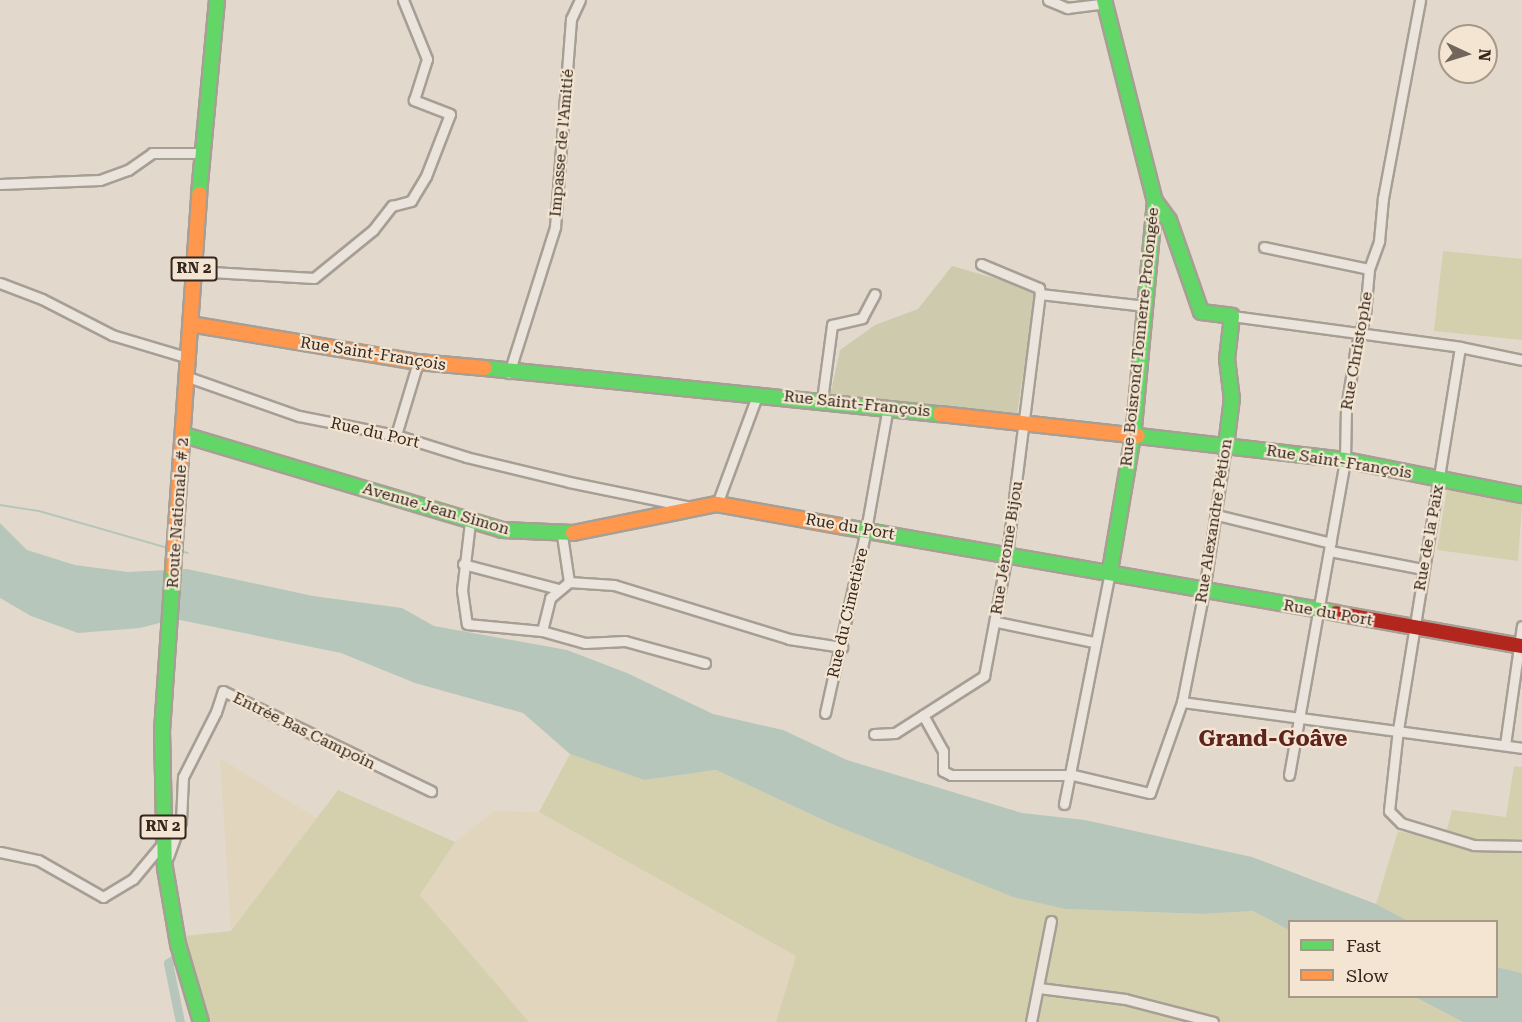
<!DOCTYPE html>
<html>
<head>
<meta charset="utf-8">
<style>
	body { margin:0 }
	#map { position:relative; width:1522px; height:1022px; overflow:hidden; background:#e2d9cc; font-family:"Roboto Serif",serif }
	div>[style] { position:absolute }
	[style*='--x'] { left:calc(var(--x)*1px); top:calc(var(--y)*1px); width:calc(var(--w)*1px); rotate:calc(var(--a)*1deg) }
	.farmland>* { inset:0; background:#e1d5bd }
	.green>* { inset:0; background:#d4d0ae }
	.cemetery>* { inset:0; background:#cecaae }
	.water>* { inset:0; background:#b7c6ba }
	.stream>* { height:2px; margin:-1px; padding:0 1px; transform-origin:1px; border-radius:1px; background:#b7c6ba }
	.canal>* { height:9px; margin:-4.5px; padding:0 4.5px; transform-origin:4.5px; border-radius:4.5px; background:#b7c6ba }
	.roads { filter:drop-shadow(2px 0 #a79e95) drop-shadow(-2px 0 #a79e95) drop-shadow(0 2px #a79e95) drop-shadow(0 -2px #a79e95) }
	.street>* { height:9px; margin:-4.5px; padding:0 4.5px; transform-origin:4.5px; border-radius:4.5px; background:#eae4dc }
	.fast>* { height:14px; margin:-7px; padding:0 7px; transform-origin:7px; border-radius:7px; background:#63d668 }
	.slow>* { height:14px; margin:-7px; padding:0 7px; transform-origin:7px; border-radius:7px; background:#ff974d }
	.jam>* { height:14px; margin:-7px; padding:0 7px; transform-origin:7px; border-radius:7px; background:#b3261e }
	span { translate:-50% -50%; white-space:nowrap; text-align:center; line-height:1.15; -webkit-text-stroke:4.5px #f3e5d1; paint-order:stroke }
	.shield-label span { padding:2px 4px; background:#f3e5d1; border:2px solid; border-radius:4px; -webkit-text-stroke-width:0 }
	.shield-label { font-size:15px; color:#35261e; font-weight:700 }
	.street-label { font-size:16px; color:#35261e }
	.district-label { font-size:22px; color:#5f241f; font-weight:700 }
	.legend { position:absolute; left:1288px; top:920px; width:210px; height:78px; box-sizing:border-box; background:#f3e5d1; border:2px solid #a79989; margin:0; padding:8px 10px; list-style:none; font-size:18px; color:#35261e }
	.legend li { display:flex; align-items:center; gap:12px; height:30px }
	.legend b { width:30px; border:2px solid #a79989 }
	.north { position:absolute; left:1438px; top:24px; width:60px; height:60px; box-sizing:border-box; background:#f3e5d1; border:2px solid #a79989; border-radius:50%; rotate:94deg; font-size:16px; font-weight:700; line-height:24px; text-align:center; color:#35261e }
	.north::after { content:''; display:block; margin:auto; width:21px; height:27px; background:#72655b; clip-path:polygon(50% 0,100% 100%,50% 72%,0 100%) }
</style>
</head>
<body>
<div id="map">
	<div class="farmland">
		<i style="clip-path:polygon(220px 758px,318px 819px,231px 931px)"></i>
		<i style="clip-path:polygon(494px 811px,539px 812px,796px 956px,776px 1022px,529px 1022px,420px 895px,455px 842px)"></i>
	</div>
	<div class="green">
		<i style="clip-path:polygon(1443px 251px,1522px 259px,1522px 340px,1434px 331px)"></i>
		<i style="clip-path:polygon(1447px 489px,1522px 504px,1518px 561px,1437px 550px)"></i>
		<i style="clip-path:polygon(570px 754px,644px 780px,716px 770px,834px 825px,1014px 897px,1065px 909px,1203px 914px,1253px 911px,1289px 930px,1290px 996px,1415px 997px,1463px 1022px,776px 1022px,796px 956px,539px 812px)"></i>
		<i style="clip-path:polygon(1514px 766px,1522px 767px,1522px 973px,1497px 967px,1496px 922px,1408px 921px,1376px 904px,1398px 831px,1444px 841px,1452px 810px,1506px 817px)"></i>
		<i style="clip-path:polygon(338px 790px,455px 842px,420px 895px,529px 1022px,210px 1022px,184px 936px,231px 931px)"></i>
	</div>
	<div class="cemetery">
		<i style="clip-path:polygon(952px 266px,1036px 290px,1017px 414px,830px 396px,840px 350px,875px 325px,918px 309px)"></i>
	</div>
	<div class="water">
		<i style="clip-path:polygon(0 523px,27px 550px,75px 565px,128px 572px,187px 569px,313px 596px,402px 608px,434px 626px,567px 650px,627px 673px,713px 714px,783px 730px,847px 760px,1022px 813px,1085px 820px,1252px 857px,1376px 904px,1408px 921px,1290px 922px,1289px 930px,1253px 911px,1203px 914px,1065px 909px,1013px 897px,834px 825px,716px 770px,644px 780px,570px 754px,523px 713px,415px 683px,341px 653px,175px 619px,140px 628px,78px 633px,31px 616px,0 598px)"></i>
		<i style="clip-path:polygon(1497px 967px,1522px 973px,1522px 1022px,1463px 1022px,1415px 997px,1496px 996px)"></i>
	</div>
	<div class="stream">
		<i style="--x:0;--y:505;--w:39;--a:9"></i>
		<i style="--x:39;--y:511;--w:134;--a:16"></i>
		<i style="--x:180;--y:551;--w:8;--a:14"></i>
	</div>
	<div class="canal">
		<i style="--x:175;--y:959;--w:8;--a:150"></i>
		<i style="--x:168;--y:963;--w:60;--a:78.5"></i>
	</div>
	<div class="roads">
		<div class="street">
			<i style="--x:1048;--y:0;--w:21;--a:23"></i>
			<i style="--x:1067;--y:8;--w:38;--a:-7"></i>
			<i style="--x:0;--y:184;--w:100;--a:-2.3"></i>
			<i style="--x:100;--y:180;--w:30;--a:-20"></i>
			<i style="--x:128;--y:170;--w:29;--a:-35"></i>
			<i style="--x:152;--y:153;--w:49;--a:0"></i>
			<i style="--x:1264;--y:247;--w:107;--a:11.8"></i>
			<i style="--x:981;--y:264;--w:63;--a:22.5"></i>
			<i style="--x:1039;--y:288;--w:6;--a:81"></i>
			<i style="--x:1040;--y:294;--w:106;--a:6.5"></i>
			<i style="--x:194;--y:271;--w:120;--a:3.3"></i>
			<i style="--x:314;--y:278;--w:76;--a:-39.1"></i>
			<i style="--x:373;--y:230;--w:31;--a:-52"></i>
			<i style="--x:392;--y:206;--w:20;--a:-15"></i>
			<i style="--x:411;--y:201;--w:29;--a:-59"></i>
			<i style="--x:426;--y:176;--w:66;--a:-68.8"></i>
			<i style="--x:450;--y:114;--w:39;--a:-159"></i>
			<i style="--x:414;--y:100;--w:43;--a:-72.4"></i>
			<i style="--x:427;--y:59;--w:64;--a:-112.1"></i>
			<i style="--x:0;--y:283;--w:45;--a:20.9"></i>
			<i style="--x:42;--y:299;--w:79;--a:27.2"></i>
			<i style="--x:112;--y:335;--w:80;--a:16.6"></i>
			<i style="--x:1232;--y:316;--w:230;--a:7.7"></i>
			<i style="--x:1460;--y:347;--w:63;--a:11.8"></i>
			<i style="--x:1460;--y:347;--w:387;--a:99.2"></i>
			<i style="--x:1398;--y:729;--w:82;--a:96.3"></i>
			<i style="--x:1389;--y:811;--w:17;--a:45"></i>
			<i style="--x:1401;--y:823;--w:76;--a:16.8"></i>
			<i style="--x:1474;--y:845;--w:48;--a:1.2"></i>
			<i style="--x:509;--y:373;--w:153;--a:-72.5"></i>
			<i style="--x:555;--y:227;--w:209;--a:-85.6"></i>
			<i style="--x:571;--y:19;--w:21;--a:-65"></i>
			<i style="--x:188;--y:377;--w:118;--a:19.4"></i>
			<i style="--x:299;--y:416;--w:99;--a:11.1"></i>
			<i style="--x:396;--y:435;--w:73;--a:17.4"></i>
			<i style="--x:466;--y:457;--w:106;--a:13.6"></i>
			<i style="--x:569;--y:482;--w:125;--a:11.6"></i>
			<i style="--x:822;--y:400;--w:76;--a:-82.4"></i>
			<i style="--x:832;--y:325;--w:31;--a:-13"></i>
			<i style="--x:862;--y:318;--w:27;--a:-62"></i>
			<i style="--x:396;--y:435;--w:76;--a:-73.2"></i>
			<i style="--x:717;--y:504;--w:118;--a:-69.7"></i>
			<i style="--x:1217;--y:515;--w:117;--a:13.8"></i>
			<i style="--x:470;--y:522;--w:68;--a:96.7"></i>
			<i style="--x:462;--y:590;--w:34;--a:82"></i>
			<i style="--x:467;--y:624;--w:75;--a:5.3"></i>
			<i style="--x:542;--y:631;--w:45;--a:15.6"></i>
			<i style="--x:585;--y:643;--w:40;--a:-2.9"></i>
			<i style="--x:625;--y:641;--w:83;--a:15.4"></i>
			<i style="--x:1330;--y:551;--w:95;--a:11"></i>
			<i style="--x:463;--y:564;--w:98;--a:14.7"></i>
			<i style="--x:569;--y:582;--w:45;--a:3.8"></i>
			<i style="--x:614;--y:585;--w:183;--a:17.1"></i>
			<i style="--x:789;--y:639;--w:54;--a:8.6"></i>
			<i style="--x:997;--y:622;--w:99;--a:11.7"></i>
			<i style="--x:542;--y:631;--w:34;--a:-76"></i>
			<i style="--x:550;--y:598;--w:25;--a:-40"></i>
			<i style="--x:569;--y:582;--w:48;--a:-98.5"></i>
			<i style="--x:1182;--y:702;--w:343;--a:7.7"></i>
			<i style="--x:825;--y:713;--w:188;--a:-77.4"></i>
			<i style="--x:866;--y:530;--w:125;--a:-79.9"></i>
			<i style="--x:923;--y:715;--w:41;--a:60.9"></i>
			<i style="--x:943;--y:751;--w:20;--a:90"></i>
			<i style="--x:943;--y:771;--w:9;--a:27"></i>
			<i style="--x:951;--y:775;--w:122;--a:0"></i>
			<i style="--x:1073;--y:775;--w:79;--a:13.2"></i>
			<i style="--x:1150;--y:793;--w:96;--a:-70.6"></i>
			<i style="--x:1182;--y:702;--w:113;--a:-78.8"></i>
			<i style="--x:1204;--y:591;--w:147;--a:-81.4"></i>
			<i style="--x:874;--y:734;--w:21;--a:-3"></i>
			<i style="--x:895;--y:733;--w:106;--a:-32.6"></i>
			<i style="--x:984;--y:676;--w:124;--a:-79.3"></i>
			<i style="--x:1007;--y:554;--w:262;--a:-82.8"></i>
			<i style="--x:1505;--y:745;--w:120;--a:-81.9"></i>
			<i style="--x:1289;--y:775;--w:320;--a:-79.9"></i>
			<i style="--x:1345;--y:460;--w:51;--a:-88.9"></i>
			<i style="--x:1346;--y:409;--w:58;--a:-81"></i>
			<i style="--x:1355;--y:352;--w:38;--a:-75"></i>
			<i style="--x:1365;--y:315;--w:46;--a:-85"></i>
			<i style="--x:1369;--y:269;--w:30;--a:-70"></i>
			<i style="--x:1379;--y:241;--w:43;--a:-84.7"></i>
			<i style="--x:1383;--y:198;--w:201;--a:-79.4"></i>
			<i style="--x:1064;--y:804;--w:237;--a:-78.8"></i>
			<i style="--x:0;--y:852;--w:39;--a:12"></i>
			<i style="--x:38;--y:860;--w:75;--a:29.6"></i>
			<i style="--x:103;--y:897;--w:35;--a:-31"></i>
			<i style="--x:133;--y:879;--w:47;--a:-50.2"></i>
			<i style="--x:168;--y:857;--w:38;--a:-70"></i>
			<i style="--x:181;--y:821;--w:44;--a:-87.4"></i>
			<i style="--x:183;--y:777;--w:73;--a:-63.1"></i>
			<i style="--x:216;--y:712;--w:22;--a:-72"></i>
			<i style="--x:223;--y:691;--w:231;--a:25.7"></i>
			<i style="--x:1039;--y:988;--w:87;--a:7.3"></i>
			<i style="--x:1125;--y:999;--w:91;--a:14.6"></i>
			<i style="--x:1031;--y:1022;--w:103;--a:-78.8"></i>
		</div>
		<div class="fast">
			<i style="--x:1104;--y:0;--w:207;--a:75.8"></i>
			<i style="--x:1155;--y:201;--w:236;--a:95.3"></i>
			<i style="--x:1133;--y:436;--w:137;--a:99.7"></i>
			<i style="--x:199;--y:194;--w:195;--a:-84.7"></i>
			<i style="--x:1155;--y:201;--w:24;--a:54"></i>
			<i style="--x:1169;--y:220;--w:97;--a:70.8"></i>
			<i style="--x:1201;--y:312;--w:31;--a:7"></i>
			<i style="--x:1232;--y:316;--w:43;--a:96.6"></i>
			<i style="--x:1227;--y:359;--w:39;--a:83"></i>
			<i style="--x:1232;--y:398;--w:48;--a:97.1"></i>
			<i style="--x:485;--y:368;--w:457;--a:5.8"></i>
			<i style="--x:184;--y:435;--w:332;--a:16.6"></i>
			<i style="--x:502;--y:530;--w:71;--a:2.4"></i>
			<i style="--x:1138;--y:436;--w:208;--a:6.6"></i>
			<i style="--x:1345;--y:460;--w:180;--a:11.2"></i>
			<i style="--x:845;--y:527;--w:498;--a:9.9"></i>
			<i style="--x:173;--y:570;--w:160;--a:93.9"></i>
			<i style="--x:162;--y:730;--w:138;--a:88.8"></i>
			<i style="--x:165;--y:868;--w:77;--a:80.3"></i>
			<i style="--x:178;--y:944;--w:81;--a:73.6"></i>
		</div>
		<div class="slow">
			<i style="--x:190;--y:324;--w:231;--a:9.5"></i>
			<i style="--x:418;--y:362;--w:67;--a:5.1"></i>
			<i style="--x:940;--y:414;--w:199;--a:6.3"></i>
			<i style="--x:573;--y:533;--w:147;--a:-11.4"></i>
			<i style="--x:717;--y:504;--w:130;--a:10.2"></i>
			<i style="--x:173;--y:570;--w:377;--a:-86"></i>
		</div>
		<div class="jam">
			<i style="--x:1336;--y:613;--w:189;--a:10.1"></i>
		</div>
	</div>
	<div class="shield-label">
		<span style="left:194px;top:269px">RN 2</span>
		<span style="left:163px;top:827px">RN 2</span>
	</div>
	<div class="street-label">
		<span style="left:562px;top:143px;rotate:-85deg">Impasse de l'Amitié</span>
		<span style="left:1140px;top:337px;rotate:-84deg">Rue Boisrond Tonnerre Prolongée</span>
		<span style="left:1357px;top:351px;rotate:-80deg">Rue Christophe</span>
		<span style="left:373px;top:354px;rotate:9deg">Rue Saint-François</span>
		<span style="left:857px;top:404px;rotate:6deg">Rue Saint-François</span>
		<span style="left:375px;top:433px;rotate:13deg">Rue du Port</span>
		<span style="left:1339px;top:462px;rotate:9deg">Rue Saint-François</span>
		<span style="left:436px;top:509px;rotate:16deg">Avenue Jean Simon</span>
		<span style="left:178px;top:513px;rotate:-86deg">Route Nationale # 2</span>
		<span style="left:1214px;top:521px;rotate:-81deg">Rue Alexandre Pétion</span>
		<span style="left:850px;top:527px;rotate:10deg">Rue du Port</span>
		<span style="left:1429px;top:538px;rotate:-80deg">Rue de la Paix</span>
		<span style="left:1007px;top:548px;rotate:-81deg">Rue Jérome Bijou</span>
		<span style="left:848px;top:613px;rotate:-77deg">Rue du Cimetière</span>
		<span style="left:1328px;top:613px;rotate:10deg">Rue du Port</span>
		<span style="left:304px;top:731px;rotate:26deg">Entrée Bas Campoin</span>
	</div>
	<div class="district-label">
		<span style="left:1273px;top:739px">Grand-Goâve</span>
	</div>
	<ul class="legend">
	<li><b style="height:8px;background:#63d668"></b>Fast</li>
	<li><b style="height:8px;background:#ff974d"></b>Slow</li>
	</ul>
	<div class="north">N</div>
</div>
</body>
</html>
